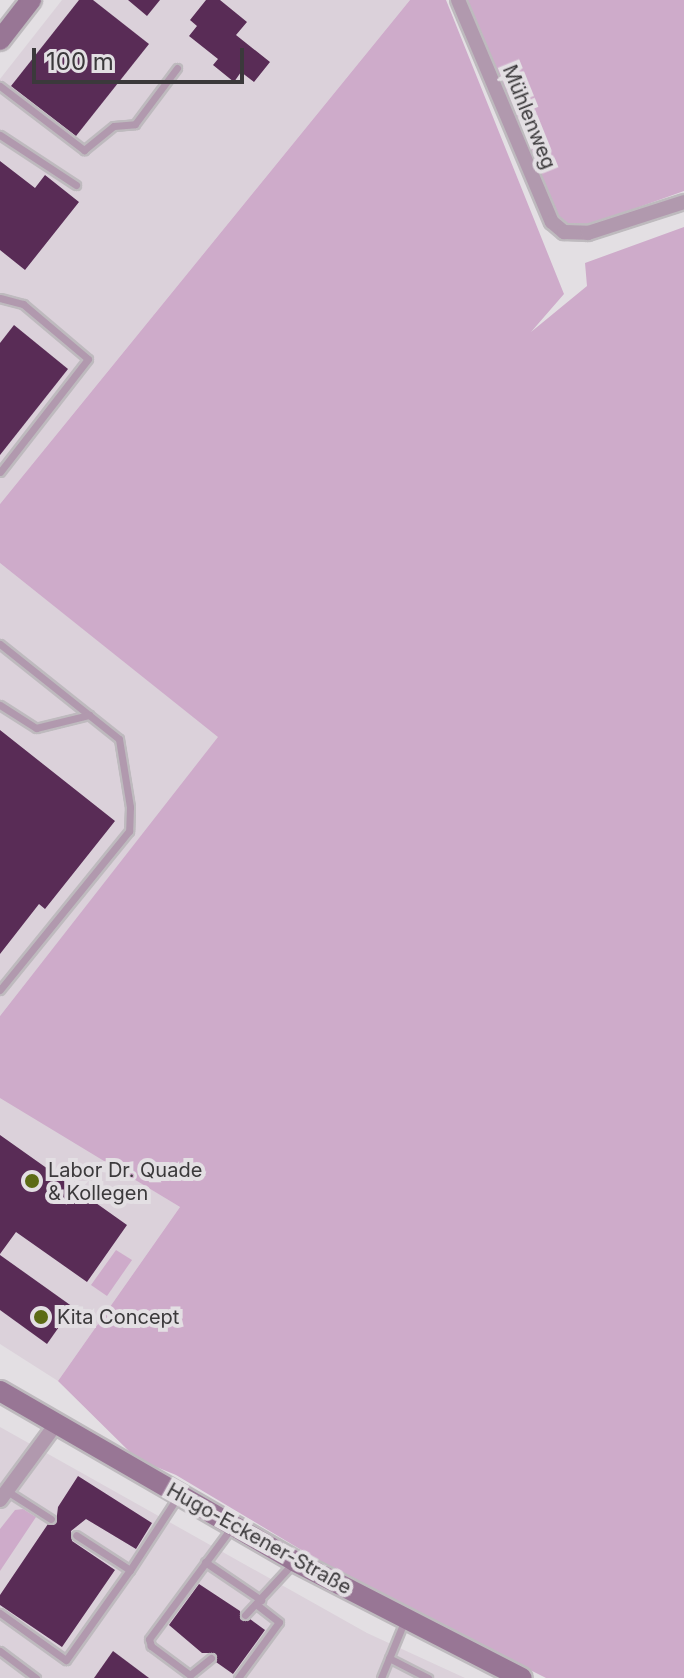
<!DOCTYPE html>
<html>
<head>
<meta charset="utf-8">
<style>
	body { margin:0 }
	#map { position:relative; width:684px; height:1678px; overflow:hidden; background:#e3dfe3; font-family:Inter,sans-serif }
	div>[style] { position:absolute }
	[style*='--x'] { left:calc(var(--x)*1px); top:calc(var(--y)*1px); width:calc(var(--w)*1px); rotate:calc(var(--a)*1deg) }
	.built>* { inset:0; background:#dbd1da }
	.green>* { inset:0; background:#ceabca }
	.building>* { inset:0; background:#592c56 }
	.roads { filter:drop-shadow(2px 0 #bebabe) drop-shadow(-2px 0 #bebabe) drop-shadow(0 2px #bebabe) drop-shadow(0 -2px #bebabe) }
	.lane>* { height:7px; margin:-3.5px; padding:0 3.5px; transform-origin:3.5px; border-radius:3.5px; background:#b199ae }
	.street>* { height:14px; margin:-7px; padding:0 7px; transform-origin:7px; border-radius:7px; background:#b199ae }
	.secondary>* { height:20px; margin:-10px; padding:0 10px; transform-origin:10px; border-radius:10px; background:#987695 }
	.dots>* { width:22px; height:22px; translate:-50% -50%; box-sizing:border-box; border:4px solid #e3dfe3; border-radius:50% }
	span { translate:-50% -50%; white-space:nowrap; text-align:center; line-height:1.15; -webkit-text-stroke:8px #e3dfe3; paint-order:stroke }
	.street-label { font-size:20px; color:#3b393b }
	.poi-label { font-size:20px; color:#3b393b }
	.left { translate:0 -50%; text-align:left }
	.scale { position:absolute; left:32px; top:48px; width:212px; height:36px; box-sizing:border-box; border:4px solid #3b393b; border-top:0; padding-left:10px; font-size:24px; line-height:28px; white-space:nowrap; color:#3b393b; -webkit-text-stroke:6px #e3dfe3; paint-order:stroke }
</style>
</head>
<body>
<div id="map">
	<div class="built">
		<i style="clip-path:polygon(62px 0,410px 0,0 504px,0 79px)"></i>
		<i style="clip-path:polygon(0 563px,219px 737px,0 1016px)"></i>
		<i style="clip-path:polygon(0 1096px,180px 1207px,58px 1381px,0 1344px)"></i>
		<i style="clip-path:polygon(0 1427px,367px 1633px,465px 1678px,0 1678px)"></i>
	</div>
	<div class="green">
		<i style="clip-path:polygon(410px 0,446px 0,564px 294px,531px 332px,587px 286px,585px 263px,684px 227px,684px 1678px,546px 1678px,350px 1579px,176px 1475px,137px 1459px,58px 1381px,180px 1207px,0 1098px,0 1016px,218px 737px,0 563px,0 504px)"></i>
		<i style="clip-path:polygon(466px 0,684px 0,684px 191px,589px 225px,568px 225px,555px 214px)"></i>
		<i style="clip-path:polygon(116px 1250px,132px 1260px,107px 1296px,91px 1285px)"></i>
		<i style="clip-path:polygon(23px 1509px,36px 1517px,0 1571px,0 1529px,15px 1510px)"></i>
	</div>
	<div class="building">
		<i style="clip-path:polygon(79px 0,93px 0,149px 44px,76px 136px,11px 86px)"></i>
		<i style="clip-path:polygon(128px 0,160px 0,147px 16px)"></i>
		<i style="clip-path:polygon(206px 0,220px 0,247px 22px,236px 35px,270px 62px,254px 82px,241px 72px,234px 82px,213px 65px,218px 59px,189px 36px,197px 26px,190px 20px)"></i>
		<i style="clip-path:polygon(0 161px,35px 188px,45px 175px,79px 202px,25px 270px,0 250px)"></i>
		<i style="clip-path:polygon(14px 325px,68px 369px,0 455px,0 343px)"></i>
		<i style="clip-path:polygon(0 730px,115px 821px,45px 909px,39px 904px,0 954px)"></i>
		<i style="clip-path:polygon(0 1135px,127px 1225px,87px 1282px,16px 1232px,0 1254px)"></i>
		<i style="clip-path:polygon(0 1255px,73px 1307px,47px 1344px,0 1310px)"></i>
		<i style="clip-path:polygon(78px 1476px,152px 1523px,136px 1549px,86px 1519px,71px 1531px,72px 1541px,115px 1570px,62px 1647px,0 1605px,0 1595px,48px 1524px,56px 1523px,58px 1507px)"></i>
		<i style="clip-path:polygon(199px 1584px,240px 1611px,241px 1620px,250px 1619px,265px 1630px,233px 1674px,216px 1662px,215px 1653px,202px 1653px,169px 1625px)"></i>
		<i style="clip-path:polygon(113px 1651px,149px 1678px,94px 1678px)"></i>
	</div>
	<div class="roads">
		<div class="lane">
			<i style="--x:0;--y:86;--w:106;--a:37.3"></i>
			<i style="--x:84;--y:150;--w:38;--a:-39"></i>
			<i style="--x:114;--y:126;--w:21;--a:-5"></i>
			<i style="--x:135;--y:124;--w:70;--a:-53.1"></i>
			<i style="--x:0;--y:135;--w:91;--a:33.3"></i>
			<i style="--x:0;--y:298;--w:24;--a:15"></i>
			<i style="--x:23;--y:304;--w:85;--a:40.2"></i>
			<i style="--x:88;--y:359;--w:143;--a:127.9"></i>
			<i style="--x:0;--y:644;--w:152;--a:38.6"></i>
			<i style="--x:119;--y:739;--w:69;--a:80.8"></i>
			<i style="--x:130;--y:807;--w:24;--a:92"></i>
			<i style="--x:129;--y:831;--w:205;--a:129.1"></i>
			<i style="--x:0;--y:705;--w:43;--a:32.6"></i>
			<i style="--x:36;--y:728;--w:55;--a:-13.8"></i>
			<i style="--x:7;--y:1491;--w:52;--a:32.5"></i>
			<i style="--x:205;--y:1562;--w:68;--a:34.2"></i>
			<i style="--x:130;--y:1570;--w:86;--a:-56.9"></i>
			<i style="--x:0;--y:1613;--w:81;--a:35.5"></i>
			<i style="--x:66;--y:1660;--w:110;--a:-54.6"></i>
			<i style="--x:130;--y:1570;--w:64;--a:-147.1"></i>
			<i style="--x:245;--y:1615;--w:69;--a:-47.3"></i>
			<i style="--x:0;--y:1651;--w:45;--a:36.9"></i>
			<i style="--x:211;--y:1658;--w:27;--a:141"></i>
			<i style="--x:190;--y:1675;--w:49;--a:-143.4"></i>
			<i style="--x:151;--y:1646;--w:7;--a:-106"></i>
			<i style="--x:149;--y:1639;--w:138;--a:-53.5"></i>
			<i style="--x:389;--y:1658;--w:44;--a:27.1"></i>
			<i style="--x:238;--y:1678;--w:69;--a:-53.8"></i>
			<i style="--x:279;--y:1622;--w:29;--a:-142"></i>
			<i style="--x:381;--y:1678;--w:61;--a:-67.7"></i>
		</div>
		<div class="street">
			<i style="--x:458;--y:0;--w:241;--a:67.1"></i>
			<i style="--x:552;--y:222;--w:16;--a:40"></i>
			<i style="--x:564;--y:232;--w:24;--a:2"></i>
			<i style="--x:588;--y:233;--w:101;--a:-17.9"></i>
			<i style="--x:0;--y:1500;--w:94;--a:-53.6"></i>
		</div>
		<div class="secondary">
			<i style="--x:0;--y:40;--w:51;--a:-52.2"></i>
			<i style="--x:0;--y:1391;--w:340;--a:30"></i>
			<i style="--x:294;--y:1561;--w:256;--a:27.2"></i>
		</div>
	</div>
	<div class="dots">
		<i style="left:32px;top:1181px;background:#5c6b15"></i>
		<i style="left:41px;top:1317px;background:#5c6b15"></i>
	</div>
	<div class="street-label">
		<span style="left:529px;top:117px;rotate:68deg">Mühlenweg</span>
		<span style="left:259px;top:1539px;rotate:29deg">Hugo-Eckener-Straße</span>
	</div>
	<div class="poi-label">
		<span class="left" style="left:48px;top:1182px">Labor Dr. Quade<br>&amp; Kollegen</span>
		<span class="left" style="left:57px;top:1317px">Kita Concept</span>
	</div>
	<div class="scale">100 m</div>
</div>
</body>
</html>
